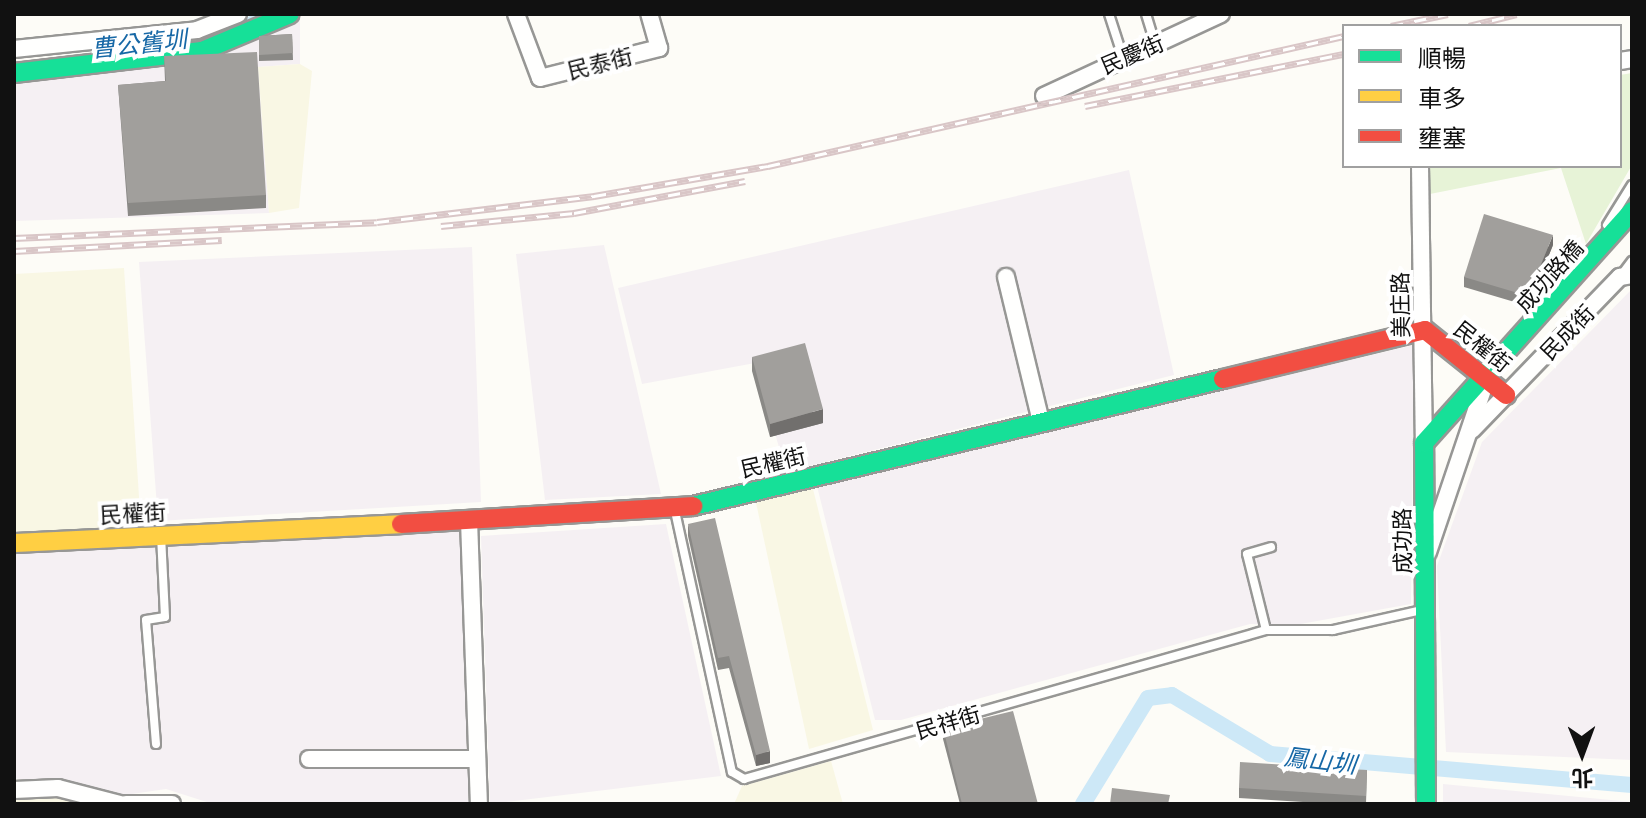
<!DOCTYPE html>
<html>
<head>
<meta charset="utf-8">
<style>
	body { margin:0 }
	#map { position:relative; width:1646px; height:818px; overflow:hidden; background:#fdfcf7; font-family:"IBM Plex Serif","Noto Sans TC",serif }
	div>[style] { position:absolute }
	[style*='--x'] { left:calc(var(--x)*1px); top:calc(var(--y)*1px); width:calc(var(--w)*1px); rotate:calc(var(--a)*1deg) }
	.industrial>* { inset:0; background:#f5f0f3 }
	.farmland>* { inset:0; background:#f9f7e4 }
	.green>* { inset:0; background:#e7f3d7 }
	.stream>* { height:4px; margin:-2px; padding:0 2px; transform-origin:2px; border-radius:2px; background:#cde8f7 }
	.canal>* { height:16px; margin:-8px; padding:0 8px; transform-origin:8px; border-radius:8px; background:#cde8f7 }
	.roads { filter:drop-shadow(2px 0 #979795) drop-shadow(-2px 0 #979795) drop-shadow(0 2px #979795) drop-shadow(0 -2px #979795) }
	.lane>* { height:8px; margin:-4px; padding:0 4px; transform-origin:4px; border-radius:4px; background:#fffffe }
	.street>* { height:16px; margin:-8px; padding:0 8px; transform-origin:8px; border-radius:8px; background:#fffffe }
	.fast>* { height:18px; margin:-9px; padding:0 9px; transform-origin:9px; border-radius:9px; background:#16e098 }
	.slow>* { height:18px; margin:-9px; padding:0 9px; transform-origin:9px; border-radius:9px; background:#ffcf43 }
	.jam>* { height:18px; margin:-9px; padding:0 9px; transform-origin:9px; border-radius:9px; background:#f24e42 }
	.rail>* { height:7px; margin-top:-3.5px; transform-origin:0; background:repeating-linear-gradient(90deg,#fff 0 12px,#d9c6c7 0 24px); box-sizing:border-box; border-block:2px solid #d9c6c7 }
	.wall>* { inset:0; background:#8a8986 }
	.shaded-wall>* { inset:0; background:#716f6d }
	.building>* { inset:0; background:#a19f9c }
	span { translate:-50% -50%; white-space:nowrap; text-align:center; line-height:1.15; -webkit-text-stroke:8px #fff; paint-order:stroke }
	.street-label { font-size:22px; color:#111 }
	.water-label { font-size:24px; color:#1768a6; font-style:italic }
	.frame { position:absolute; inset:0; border:16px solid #111; pointer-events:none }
	.legend { position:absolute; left:1342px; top:24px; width:280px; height:144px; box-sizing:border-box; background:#fff; border:2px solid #a0a0a0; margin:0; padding:10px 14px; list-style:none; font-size:24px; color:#111 }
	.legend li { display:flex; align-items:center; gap:16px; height:40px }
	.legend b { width:40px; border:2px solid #a0a0a0 }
	.north { position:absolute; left:1542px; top:714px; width:80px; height:80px; -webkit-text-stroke:6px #fff; paint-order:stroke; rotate:179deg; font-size:22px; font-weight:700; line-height:32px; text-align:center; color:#111 }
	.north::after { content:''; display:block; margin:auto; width:28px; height:36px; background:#111; clip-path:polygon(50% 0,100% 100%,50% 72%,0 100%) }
</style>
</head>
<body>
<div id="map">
	<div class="industrial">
		<i style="clip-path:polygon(300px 14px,300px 64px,258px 67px,269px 213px,14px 221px,14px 73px,227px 48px)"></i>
		<i style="clip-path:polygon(1129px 170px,1174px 375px,786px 472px,755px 363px,642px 384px,618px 288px)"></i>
		<i style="clip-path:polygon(604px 245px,661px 494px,545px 500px,516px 254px)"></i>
		<i style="clip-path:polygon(472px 247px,481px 502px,158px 521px,139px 262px)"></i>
		<i style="clip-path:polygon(1632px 289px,1632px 760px,1446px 752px,1437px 566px,1482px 442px)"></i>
		<i style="clip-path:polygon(1414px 345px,1411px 604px,1295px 625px,1250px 624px,901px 720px,875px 720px,817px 486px)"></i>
		<i style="clip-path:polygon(666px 524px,721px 776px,490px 804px,481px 536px)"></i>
		<i style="clip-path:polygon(460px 529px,469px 804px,213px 804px,166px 789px,118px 796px,14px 778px,14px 553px)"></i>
		<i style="clip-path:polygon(1443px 784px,1632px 802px,1632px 804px,1443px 804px)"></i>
	</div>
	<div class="farmland">
		<i style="clip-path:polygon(300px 64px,312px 71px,299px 208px,269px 213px,258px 67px)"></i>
		<i style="clip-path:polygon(124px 268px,141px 527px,14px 533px,14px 274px)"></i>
		<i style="clip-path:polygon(812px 485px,873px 730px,809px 749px,755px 498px)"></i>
		<i style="clip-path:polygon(831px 761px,843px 804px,734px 804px,742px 786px)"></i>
		<i style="clip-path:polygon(55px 795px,82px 804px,14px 804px,14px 798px)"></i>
	</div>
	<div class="green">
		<i style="clip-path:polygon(1632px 73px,1632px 165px,1586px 244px,1561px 168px,1430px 194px,1430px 166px,1620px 166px,1620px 75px)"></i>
	</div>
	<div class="stream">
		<i style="--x:112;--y:47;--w:83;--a:-5.5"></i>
		<i style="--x:195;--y:39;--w:71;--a:-20.7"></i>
	</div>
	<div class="canal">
		<i style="--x:1083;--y:804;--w:124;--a:-58.5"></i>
		<i style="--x:1148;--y:698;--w:24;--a:-7"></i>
		<i style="--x:1172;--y:695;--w:114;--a:31"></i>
		<i style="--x:1270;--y:754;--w:363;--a:4.9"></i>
	</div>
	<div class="roads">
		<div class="lane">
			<i style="--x:1109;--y:14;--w:42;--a:72"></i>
			<i style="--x:1146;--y:14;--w:30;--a:73"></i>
			<i style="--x:1607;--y:225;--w:47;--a:-58"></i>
			<i style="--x:1620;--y:277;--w:20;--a:-53"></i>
			<i style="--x:675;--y:511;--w:267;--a:77.7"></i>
			<i style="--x:732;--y:772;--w:14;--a:30"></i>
			<i style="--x:744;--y:779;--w:543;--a:-15.93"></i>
			<i style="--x:1266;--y:630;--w:67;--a:0"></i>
			<i style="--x:1333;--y:630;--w:91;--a:-12.7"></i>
			<i style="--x:1266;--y:630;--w:78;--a:-104"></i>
			<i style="--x:1247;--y:554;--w:25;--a:-16"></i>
			<i style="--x:156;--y:744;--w:124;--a:-94.6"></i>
			<i style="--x:146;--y:620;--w:19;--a:-9"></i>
			<i style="--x:165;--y:617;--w:81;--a:-92.8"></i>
		</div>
		<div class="street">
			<i style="--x:516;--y:14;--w:68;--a:69.4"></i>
			<i style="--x:540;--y:78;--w:123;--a:-14.1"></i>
			<i style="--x:659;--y:48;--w:35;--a:-106"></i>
			<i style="--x:14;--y:49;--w:184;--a:-5.9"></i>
			<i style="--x:197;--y:30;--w:44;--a:-21.3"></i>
			<i style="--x:1620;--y:61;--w:12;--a:-9"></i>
			<i style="--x:1044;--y:96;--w:195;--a:-24.9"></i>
			<i style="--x:1420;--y:166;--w:277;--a:89.2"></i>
			<i style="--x:1006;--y:277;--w:149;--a:76.4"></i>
			<i style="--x:1472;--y:430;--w:213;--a:-46"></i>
			<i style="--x:1620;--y:277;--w:12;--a:-9"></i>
			<i style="--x:469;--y:520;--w:284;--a:88"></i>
			<i style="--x:1428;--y:552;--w:184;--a:-71.3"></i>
			<i style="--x:309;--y:759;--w:168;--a:0"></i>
			<i style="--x:14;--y:790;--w:44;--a:-2.6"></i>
			<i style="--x:58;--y:788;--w:64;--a:14.5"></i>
			<i style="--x:126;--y:804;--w:46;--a:0"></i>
		</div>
		<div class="fast">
			<i style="--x:14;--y:73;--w:189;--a:-6.7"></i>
			<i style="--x:202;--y:51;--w:95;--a:-22.8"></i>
			<i style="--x:693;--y:506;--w:545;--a:-13.48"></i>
			<i style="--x:1426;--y:804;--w:361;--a:-90.3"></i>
			<i style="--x:1424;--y:443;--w:312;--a:-48.1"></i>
		</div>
		<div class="slow">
			<i style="--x:14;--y:543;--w:387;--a:-2.8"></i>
		</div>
		<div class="jam">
			<i style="--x:1223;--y:379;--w:208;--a:-13.6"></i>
			<i style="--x:1425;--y:330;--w:104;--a:38.7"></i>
			<i style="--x:401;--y:524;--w:293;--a:-3.5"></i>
		</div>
	</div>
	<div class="rail">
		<i style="--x:1391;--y:26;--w:58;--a:-11.9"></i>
		<i style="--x:1469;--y:26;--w:49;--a:-14"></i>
		<i style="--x:1085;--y:106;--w:264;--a:-11.4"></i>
		<i style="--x:441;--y:226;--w:134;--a:-5.6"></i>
		<i style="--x:574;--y:213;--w:174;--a:-10.6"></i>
		<i style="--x:14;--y:238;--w:363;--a:-2.5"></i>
		<i style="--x:377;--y:222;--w:219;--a:-6.8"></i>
		<i style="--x:594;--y:196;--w:177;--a:-9.8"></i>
		<i style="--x:768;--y:166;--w:590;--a:-12.72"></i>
		<i style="--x:14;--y:251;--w:208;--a:-3"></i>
	</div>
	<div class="wall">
		<i style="clip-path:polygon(292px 34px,293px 60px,259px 61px,259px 36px)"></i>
		<i style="clip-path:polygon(164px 56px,266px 195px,266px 208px,128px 216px,118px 85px,165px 81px)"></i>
		<i style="clip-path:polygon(1553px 245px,1528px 306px,1464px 287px,1464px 277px)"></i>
		<i style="clip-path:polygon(752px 357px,823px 423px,770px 437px,752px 371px)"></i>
		<i style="clip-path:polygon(688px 524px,770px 763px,756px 766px,729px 668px,718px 670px,688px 536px)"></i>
		<i style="clip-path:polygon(943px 728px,1038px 804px,960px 804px,943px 739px)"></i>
		<i style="clip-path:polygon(1367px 770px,1366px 804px,1335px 804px,1239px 798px,1239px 788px)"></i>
	</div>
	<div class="shaded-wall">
		<i style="clip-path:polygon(1553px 235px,1553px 245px,1528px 306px,1528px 296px)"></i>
		<i style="clip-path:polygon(823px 409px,823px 423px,770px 437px,770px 424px)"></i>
		<i style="clip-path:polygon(770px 751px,770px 763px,756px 766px,756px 755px)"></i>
	</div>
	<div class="building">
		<i style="clip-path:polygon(292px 34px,293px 53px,259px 55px,259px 36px)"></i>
		<i style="clip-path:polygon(257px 52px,266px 195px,128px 203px,118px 85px,166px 81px,164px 56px)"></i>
		<i style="clip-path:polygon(1484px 214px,1553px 235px,1528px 296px,1464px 277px)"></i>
		<i style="clip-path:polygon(805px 343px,823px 409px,770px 424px,752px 357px)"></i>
		<i style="clip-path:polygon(715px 518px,770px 751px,756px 755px,729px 656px,718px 658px,688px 524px)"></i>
		<i style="clip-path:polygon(1013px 711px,1038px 804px,962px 804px,943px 728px)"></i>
		<i style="clip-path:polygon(1240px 762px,1367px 770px,1366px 796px,1239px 788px)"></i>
		<i style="clip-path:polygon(1112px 788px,1170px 795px,1168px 804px,1110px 804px)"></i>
	</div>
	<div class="street-label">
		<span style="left:1132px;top:54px;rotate:-23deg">民慶街</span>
		<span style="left:600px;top:63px;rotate:-14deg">民泰街</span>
		<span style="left:1549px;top:276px;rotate:-48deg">成功路橋</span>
		<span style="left:1400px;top:305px;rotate:-91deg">美庄路</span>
		<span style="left:1567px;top:332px;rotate:-46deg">民成街</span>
		<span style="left:1483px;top:346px;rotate:39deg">民權街</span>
		<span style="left:773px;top:462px;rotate:-13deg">民權街</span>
		<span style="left:133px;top:513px;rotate:-3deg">民權街</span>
		<span style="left:1402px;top:541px;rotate:-91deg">成功路</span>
		<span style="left:948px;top:722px;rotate:-16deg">民祥街</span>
	</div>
	<div class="water-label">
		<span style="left:139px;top:44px;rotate:-6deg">曹公舊圳</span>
		<span style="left:1320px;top:761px;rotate:7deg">鳳山圳</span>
	</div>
	<div class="frame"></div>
	<ul class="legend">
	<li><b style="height:10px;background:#16e098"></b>順暢</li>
	<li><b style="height:10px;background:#ffcf43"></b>車多</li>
	<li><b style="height:10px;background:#f24e42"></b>壅塞</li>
	</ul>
	<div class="north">北</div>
</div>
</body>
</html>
